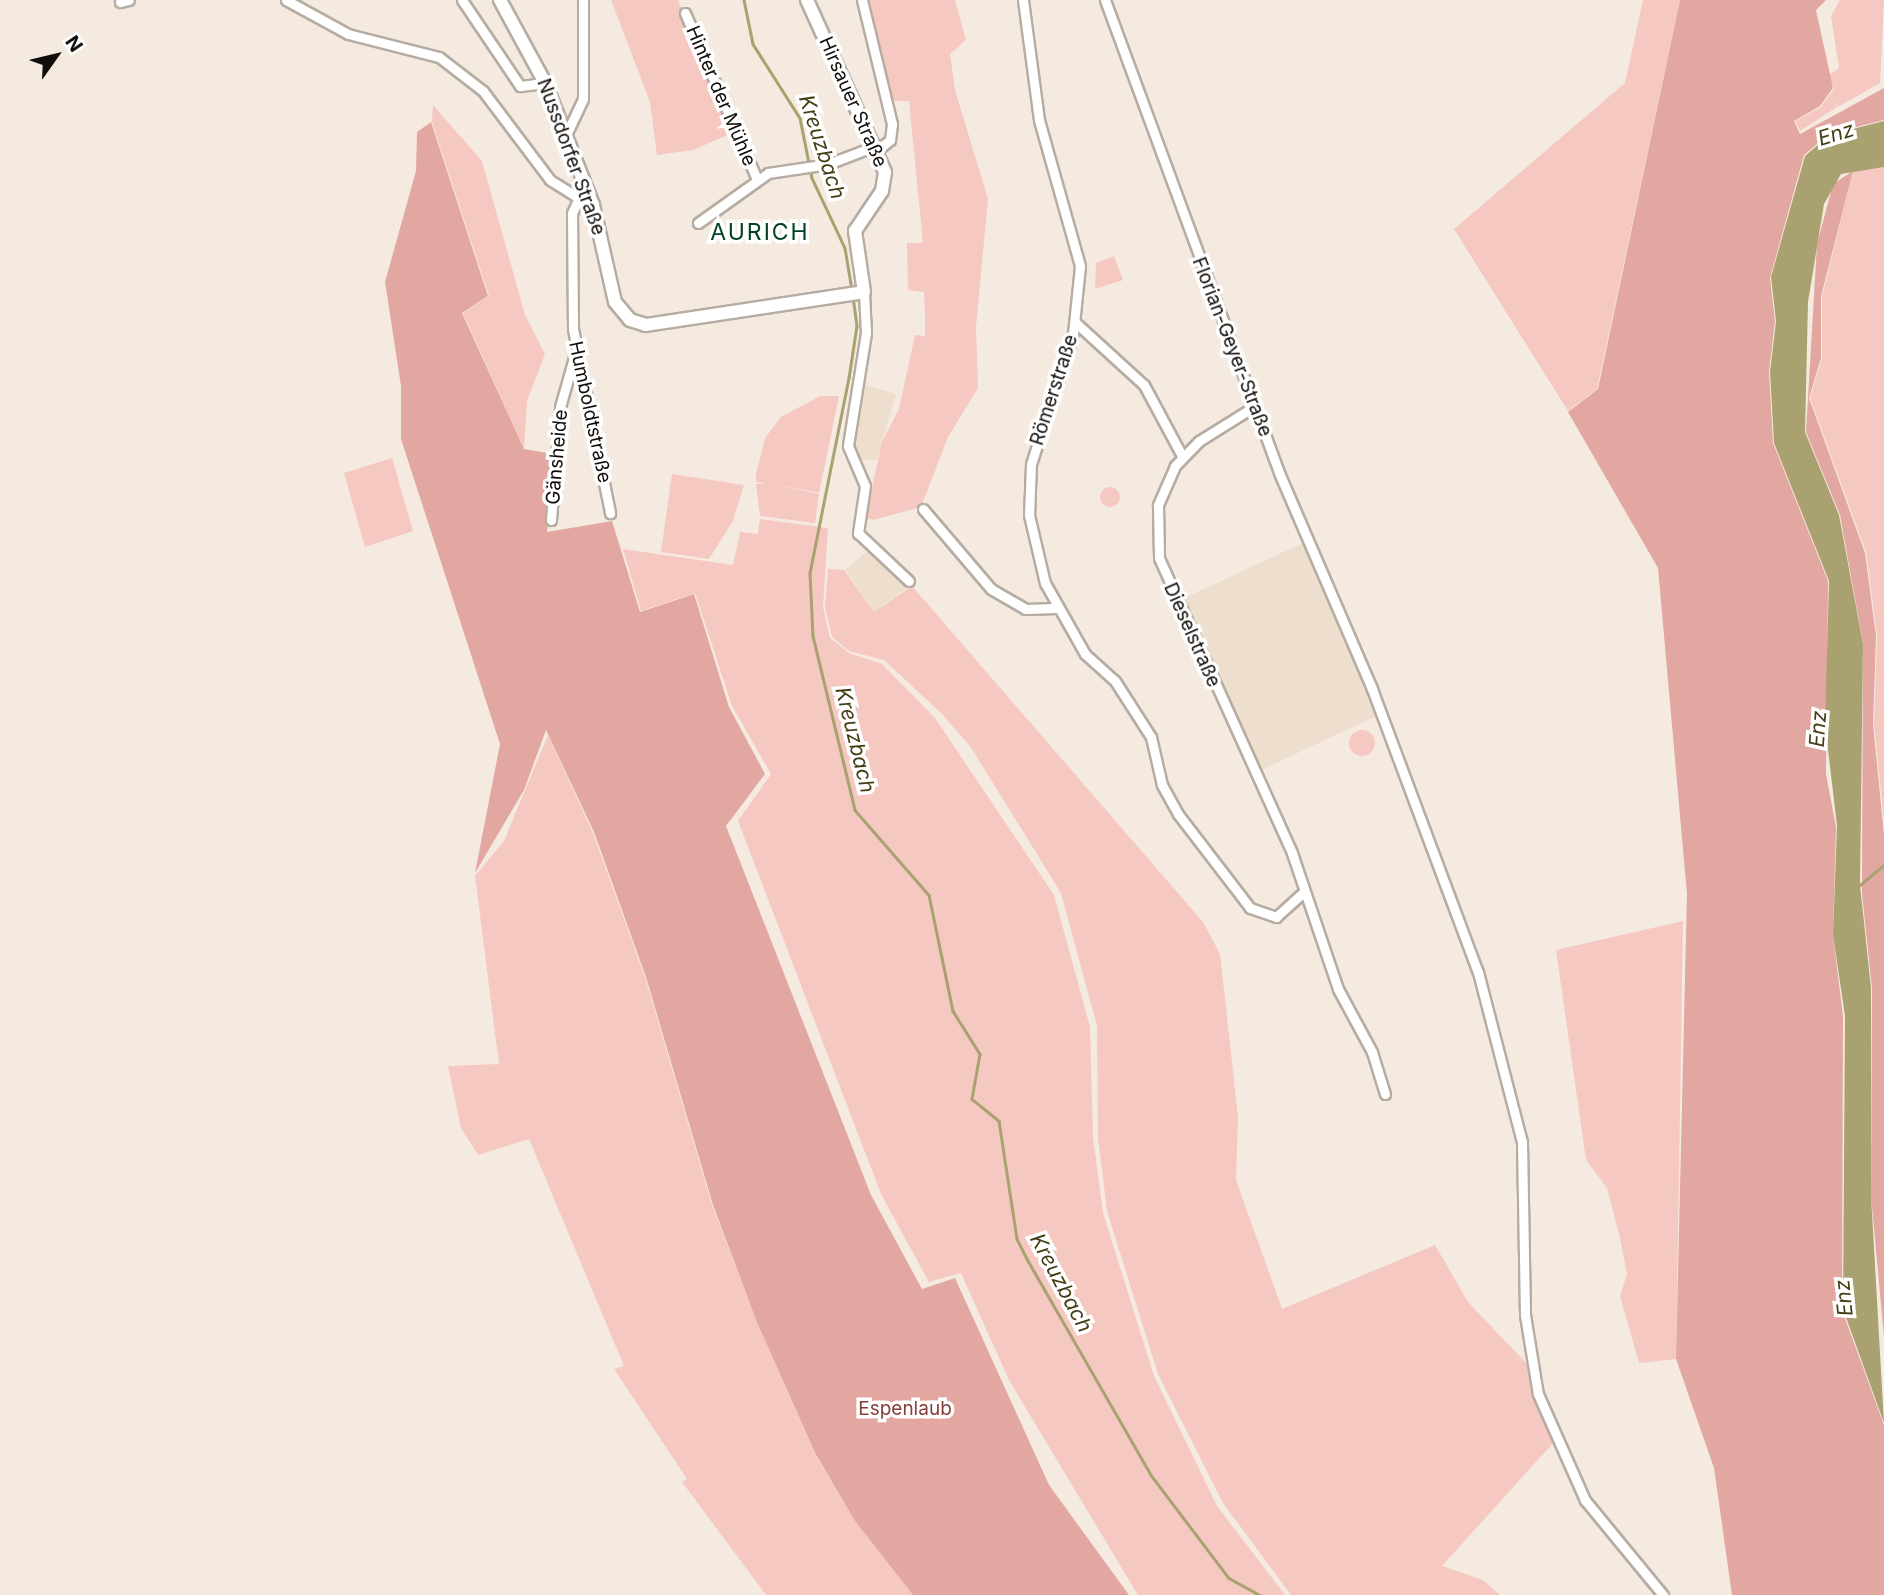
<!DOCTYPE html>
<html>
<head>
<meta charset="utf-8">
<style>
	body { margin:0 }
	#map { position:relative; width:1884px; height:1595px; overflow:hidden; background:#f5eae0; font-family:Inter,sans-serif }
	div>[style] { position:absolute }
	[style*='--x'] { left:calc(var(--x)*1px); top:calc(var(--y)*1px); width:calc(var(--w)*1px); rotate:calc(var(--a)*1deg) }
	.built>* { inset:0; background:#eedece }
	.green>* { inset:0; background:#f6c8c2 }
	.round { border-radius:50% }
	.forest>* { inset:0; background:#e1a7a0 }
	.water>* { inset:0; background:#a9a270 }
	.stream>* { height:2.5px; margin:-1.25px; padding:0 1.25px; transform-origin:1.25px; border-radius:1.25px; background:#a9a270 }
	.roads { filter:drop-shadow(2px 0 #b6aca2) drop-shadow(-2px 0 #b6aca2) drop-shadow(0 2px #b6aca2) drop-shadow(0 -2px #b6aca2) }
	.minor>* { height:9px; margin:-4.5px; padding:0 4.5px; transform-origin:4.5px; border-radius:4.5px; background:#fff }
	.major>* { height:12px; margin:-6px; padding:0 6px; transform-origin:6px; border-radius:6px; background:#fff }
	span { translate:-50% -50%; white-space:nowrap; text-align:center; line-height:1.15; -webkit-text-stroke:7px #fff; paint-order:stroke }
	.street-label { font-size:19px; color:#100d0a }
	.park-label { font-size:19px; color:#853e37 }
	.water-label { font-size:21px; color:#443e15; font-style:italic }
	.quarter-label { font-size:23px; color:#004224; letter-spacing:2px }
	.north { position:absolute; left:21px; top:21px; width:70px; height:70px; -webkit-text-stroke:5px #fff; paint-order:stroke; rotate:56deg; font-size:19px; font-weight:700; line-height:28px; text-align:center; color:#100d0a }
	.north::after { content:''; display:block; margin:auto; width:24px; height:32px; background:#100d0a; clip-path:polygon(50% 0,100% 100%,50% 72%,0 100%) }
</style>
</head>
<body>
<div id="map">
	<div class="built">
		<i style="clip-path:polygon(862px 384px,896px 394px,877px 460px,862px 460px,853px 440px)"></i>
		<i style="clip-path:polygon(1305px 542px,1376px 716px,1255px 773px,1176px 602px)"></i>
		<i style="clip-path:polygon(871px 548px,911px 585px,874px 612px,845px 570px)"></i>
	</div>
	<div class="green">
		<i style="clip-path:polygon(611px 0,678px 0,732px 133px,693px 150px,657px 155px,650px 102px)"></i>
		<i style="clip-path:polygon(865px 0,955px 0,966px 40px,950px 54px,955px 90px,988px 199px,976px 327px,978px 388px,948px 437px,921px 507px,873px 520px,865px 518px,882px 442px,899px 409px,915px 335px,925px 336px,925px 317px,924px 292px,908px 290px,907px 243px,923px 243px,909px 101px,891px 101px)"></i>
		<i style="clip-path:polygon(1643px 0,1680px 0,1597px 389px,1568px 411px,1454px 229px,1625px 83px)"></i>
		<i style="clip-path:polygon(1840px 0,1884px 0,1880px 83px,1838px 107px,1834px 100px,1837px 107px,1800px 131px,1795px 121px,1821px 107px,1834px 89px,1829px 75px,1839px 68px,1831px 16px)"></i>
		<i style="clip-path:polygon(433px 105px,482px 161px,525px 315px,545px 354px,527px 401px,524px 449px,463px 313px,489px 296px,432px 122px)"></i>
		<i style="clip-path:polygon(1884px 167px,1884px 823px,1874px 724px,1877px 636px,1866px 552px,1810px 398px,1822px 358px,1822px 296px,1853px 171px)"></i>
		<i style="clip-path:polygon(1114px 256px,1123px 280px,1095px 289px,1096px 263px)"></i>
		<i style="clip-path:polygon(820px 396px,839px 396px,819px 493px,767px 483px,819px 494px,815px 523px,760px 516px,756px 484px,766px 483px,756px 482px,756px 474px,765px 438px,781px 417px)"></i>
		<i style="clip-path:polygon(392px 458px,413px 531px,365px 547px,344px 473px)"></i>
		<i style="clip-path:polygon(672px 474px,744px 485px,733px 521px,709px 559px,661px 552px)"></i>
		<i class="round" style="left:1100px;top:487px;width:20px;height:20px"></i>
		<i style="clip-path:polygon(760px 519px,828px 528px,823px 607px,830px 638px,849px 653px,882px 664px,935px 718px,1054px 895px,1090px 1027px,1093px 1137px,1103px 1213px,1154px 1376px,1217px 1506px,1285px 1595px,1138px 1595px,1009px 1380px,961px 1273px,929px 1282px,881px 1194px,738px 821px,771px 774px,732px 706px,695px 593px,641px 611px,623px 549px,733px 565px,740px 532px,758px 534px)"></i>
		<i style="clip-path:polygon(828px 569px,844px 570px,874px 612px,912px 586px,1203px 922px,1220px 954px,1238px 1117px,1236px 1180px,1282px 1309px,1435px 1245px,1468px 1302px,1526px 1363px,1553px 1443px,1442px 1566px,1483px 1580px,1500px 1595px,1291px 1595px,1223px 1503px,1158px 1374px,1107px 1211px,1098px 1138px,1097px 1026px,1061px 893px,970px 746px,940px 712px,884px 660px,849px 651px,832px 637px,825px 607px)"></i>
		<i class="round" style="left:1349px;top:730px;width:26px;height:26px"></i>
		<i style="clip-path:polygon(548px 735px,593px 833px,645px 977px,712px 1205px,756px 1320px,815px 1454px,855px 1521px,913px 1595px,766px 1595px,682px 1482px,687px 1479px,614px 1369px,624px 1366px,529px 1139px,478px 1155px,461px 1128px,448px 1066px,499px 1064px,475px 876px,504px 841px)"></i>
		<i style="clip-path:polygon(1683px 921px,1676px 1359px,1639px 1363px,1620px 1296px,1627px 1274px,1620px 1238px,1607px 1188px,1586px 1160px,1556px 950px)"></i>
	</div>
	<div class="forest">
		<i style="clip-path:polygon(1680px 0,1826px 0,1816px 10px,1833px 88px,1820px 106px,1794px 121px,1800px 134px,1884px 88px,1884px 120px,1829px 134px,1804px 155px,1770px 278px,1775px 321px,1769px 372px,1773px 443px,1828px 581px,1826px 774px,1836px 827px,1833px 935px,1843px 1016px,1842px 1310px,1884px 1425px,1884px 1595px,1732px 1595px,1714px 1468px,1676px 1359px,1687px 894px,1658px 568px,1568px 412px,1598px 389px)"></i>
		<i style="clip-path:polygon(431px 122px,488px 296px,462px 313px,524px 449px,554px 454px,547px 532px,612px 521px,640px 612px,694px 594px,729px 707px,765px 774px,726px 826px,871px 1195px,922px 1289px,955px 1278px,1049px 1485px,1129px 1595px,913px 1595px,855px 1521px,815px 1453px,756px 1320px,713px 1205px,646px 977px,594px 832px,546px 730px,524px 790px,475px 873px,500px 744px,401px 439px,401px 386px,385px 282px,416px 171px,417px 132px)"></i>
		<i style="clip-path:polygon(1853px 171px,1821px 296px,1821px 358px,1809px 398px,1865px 553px,1876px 636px,1873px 724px,1884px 835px,1884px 1337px,1871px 1196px,1872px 988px,1862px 894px,1863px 643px,1840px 515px,1806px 432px,1817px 244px,1833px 184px)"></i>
	</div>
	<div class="water">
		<i style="clip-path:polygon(1884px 121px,1884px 167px,1841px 174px,1824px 204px,1808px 302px,1805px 432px,1839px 515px,1863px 644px,1860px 885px,1871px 988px,1871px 1195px,1884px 1423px,1843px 1309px,1845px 1016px,1833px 935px,1837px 826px,1825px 724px,1829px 581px,1774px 443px,1770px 372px,1776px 321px,1771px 277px,1805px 156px,1829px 135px)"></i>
	</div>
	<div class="stream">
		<i style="--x:744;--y:0;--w:45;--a:78.4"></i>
		<i style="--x:753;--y:44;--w:88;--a:57.6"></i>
		<i style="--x:800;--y:118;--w:61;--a:78.7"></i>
		<i style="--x:812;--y:178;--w:77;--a:64.8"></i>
		<i style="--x:845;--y:248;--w:43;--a:80.5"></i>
		<i style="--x:853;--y:297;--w:29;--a:82"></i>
		<i style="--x:857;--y:326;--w:53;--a:98.7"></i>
		<i style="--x:849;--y:378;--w:199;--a:101.3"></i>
		<i style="--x:810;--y:573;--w:63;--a:87.3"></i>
		<i style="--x:813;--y:636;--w:179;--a:76.4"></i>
		<i style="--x:855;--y:810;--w:113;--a:49"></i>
		<i style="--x:929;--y:895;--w:118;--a:78.3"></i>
		<i style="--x:953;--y:1011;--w:51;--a:57.9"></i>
		<i style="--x:980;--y:1054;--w:46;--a:100.1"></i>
		<i style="--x:972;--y:1099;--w:35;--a:39"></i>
		<i style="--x:999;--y:1121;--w:119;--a:81.3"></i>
		<i style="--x:1017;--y:1239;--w:22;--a:63"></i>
		<i style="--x:1027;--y:1259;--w:249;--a:60.1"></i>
		<i style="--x:1151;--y:1475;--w:129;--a:52.9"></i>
		<i style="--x:1229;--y:1578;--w:35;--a:29"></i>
		<i style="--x:1860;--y:885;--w:31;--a:-40"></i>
	</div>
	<div class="roads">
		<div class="minor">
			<i style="--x:286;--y:0;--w:71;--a:28.7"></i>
			<i style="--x:348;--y:34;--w:94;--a:14.2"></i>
			<i style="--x:439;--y:57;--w:56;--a:37.7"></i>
			<i style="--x:483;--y:91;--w:111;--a:53"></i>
			<i style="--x:550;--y:180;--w:31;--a:32"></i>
			<i style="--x:462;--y:0;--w:104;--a:56"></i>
			<i style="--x:520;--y:86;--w:25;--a:-7"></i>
			<i style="--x:862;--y:0;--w:128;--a:76.4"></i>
			<i style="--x:892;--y:124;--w:16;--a:97"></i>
			<i style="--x:890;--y:140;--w:16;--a:142"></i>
			<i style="--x:1023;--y:0;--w:121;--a:82.4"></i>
			<i style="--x:1039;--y:120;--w:152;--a:74.3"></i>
			<i style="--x:1080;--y:266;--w:68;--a:95.9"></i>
			<i style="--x:1073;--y:334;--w:137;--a:107.9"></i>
			<i style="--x:1031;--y:464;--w:51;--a:92.2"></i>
			<i style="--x:1029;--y:515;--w:70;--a:76.8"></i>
			<i style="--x:1045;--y:583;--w:81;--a:60.6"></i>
			<i style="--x:1085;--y:654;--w:40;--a:42"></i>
			<i style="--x:1115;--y:681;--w:67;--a:57.3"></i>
			<i style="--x:1151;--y:737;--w:49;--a:77.1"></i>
			<i style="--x:1162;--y:785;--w:33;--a:61"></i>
			<i style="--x:1178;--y:814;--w:118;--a:52.5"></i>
			<i style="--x:1250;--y:908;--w:28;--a:19"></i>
			<i style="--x:1276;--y:917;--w:36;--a:-42"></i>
			<i style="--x:1105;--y:0;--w:506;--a:69.78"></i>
			<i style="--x:1280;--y:475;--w:233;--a:66.7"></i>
			<i style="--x:1372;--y:689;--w:302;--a:69.5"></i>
			<i style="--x:1478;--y:972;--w:176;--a:75.5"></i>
			<i style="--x:1522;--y:1142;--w:173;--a:89"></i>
			<i style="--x:1525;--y:1315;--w:80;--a:80.7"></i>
			<i style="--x:1538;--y:1394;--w:116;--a:66.1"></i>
			<i style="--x:1585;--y:1500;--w:123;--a:50.6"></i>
			<i style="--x:120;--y:2;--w:9;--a:-13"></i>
			<i style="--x:685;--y:13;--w:181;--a:66.6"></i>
			<i style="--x:565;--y:137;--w:42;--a:-64.7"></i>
			<i style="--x:583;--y:99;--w:99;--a:-90"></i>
			<i style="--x:581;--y:193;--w:22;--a:114"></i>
			<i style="--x:572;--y:213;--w:116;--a:89.5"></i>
			<i style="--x:573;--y:329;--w:188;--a:78.6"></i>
			<i style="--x:698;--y:223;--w:86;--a:-35.5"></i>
			<i style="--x:768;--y:173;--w:61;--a:-8.5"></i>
			<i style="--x:828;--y:164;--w:50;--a:-21"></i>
			<i style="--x:864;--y:292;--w:41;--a:87.2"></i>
			<i style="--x:866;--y:333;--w:114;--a:99.1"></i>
			<i style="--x:848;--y:446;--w:43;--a:67"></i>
			<i style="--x:865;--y:486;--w:48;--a:98.5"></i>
			<i style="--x:858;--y:533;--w:70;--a:43.3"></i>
			<i style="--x:1076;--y:323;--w:92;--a:42.4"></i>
			<i style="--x:1144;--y:385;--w:81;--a:61.8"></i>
			<i style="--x:1255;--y:406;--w:66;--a:148"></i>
			<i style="--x:1199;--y:441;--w:35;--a:134"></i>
			<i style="--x:1175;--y:466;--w:43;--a:113.6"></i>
			<i style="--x:1158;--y:505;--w:53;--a:88.9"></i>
			<i style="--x:1159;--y:558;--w:324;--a:65.7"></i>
			<i style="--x:1292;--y:853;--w:144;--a:71.3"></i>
			<i style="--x:1338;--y:989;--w:72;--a:61.6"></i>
			<i style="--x:1372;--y:1052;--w:44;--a:72.8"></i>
			<i style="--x:923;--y:509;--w:105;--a:49.6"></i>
			<i style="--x:991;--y:589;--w:39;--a:30"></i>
			<i style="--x:1025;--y:609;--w:31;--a:-2"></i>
			<i style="--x:551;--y:520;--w:113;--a:-85.4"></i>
			<i style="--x:560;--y:407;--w:55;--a:-74.2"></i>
		</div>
		<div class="major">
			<i style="--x:500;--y:0;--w:94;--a:61.5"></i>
			<i style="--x:545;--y:83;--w:131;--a:68.5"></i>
			<i style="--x:593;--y:205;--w:99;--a:77.2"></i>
			<i style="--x:615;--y:302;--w:23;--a:50"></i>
			<i style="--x:630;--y:320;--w:17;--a:17"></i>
			<i style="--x:646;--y:325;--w:220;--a:-8.6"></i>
			<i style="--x:864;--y:292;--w:62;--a:-98.4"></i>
			<i style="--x:855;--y:231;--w:48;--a:-56"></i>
			<i style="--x:882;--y:191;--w:19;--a:-81"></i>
			<i style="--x:885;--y:172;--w:189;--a:-114.4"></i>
		</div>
	</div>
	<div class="street-label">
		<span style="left:721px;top:96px;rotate:67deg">Hinter der Mühle</span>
		<span style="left:853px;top:102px;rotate:66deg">Hirsauer Straße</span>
		<span style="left:571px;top:157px;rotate:70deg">Nussdorfer Straße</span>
		<span style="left:1232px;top:347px;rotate:69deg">Florian-Geyer-Straße</span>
		<span style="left:1054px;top:390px;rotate:-72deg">Römerstraße</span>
		<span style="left:590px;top:412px;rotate:78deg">Humboldtstraße</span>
		<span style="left:557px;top:457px;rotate:-85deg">Gänsheide</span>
		<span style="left:1192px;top:635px;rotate:66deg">Dieselstraße</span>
	</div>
	<div class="park-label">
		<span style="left:905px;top:1409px">Espenlaub</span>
	</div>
	<div class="water-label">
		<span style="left:1836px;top:134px;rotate:-17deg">Enz</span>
		<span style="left:822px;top:147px;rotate:72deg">Kreuzbach</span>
		<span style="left:1818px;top:729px;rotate:-86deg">Enz</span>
		<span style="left:855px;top:740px;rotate:76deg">Kreuzbach</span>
		<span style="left:1061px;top:1283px;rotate:62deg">Kreuzbach</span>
		<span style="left:1844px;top:1298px;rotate:-96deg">Enz</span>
	</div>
	<div class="quarter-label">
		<span style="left:760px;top:232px">AURICH</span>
	</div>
	<div class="north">N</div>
</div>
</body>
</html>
